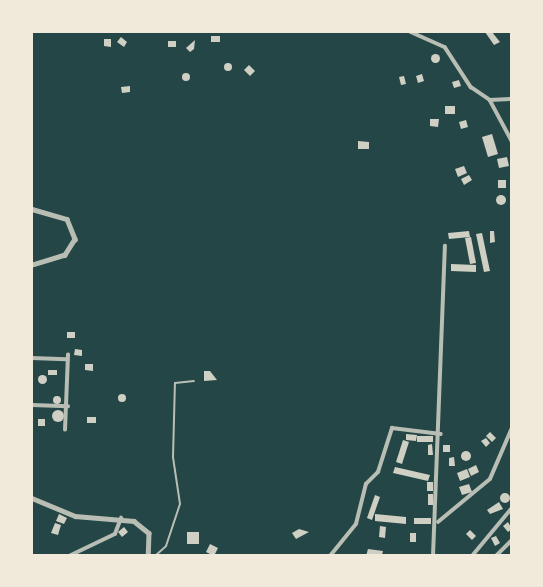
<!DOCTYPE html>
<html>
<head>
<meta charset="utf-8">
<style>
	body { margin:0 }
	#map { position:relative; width:543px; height:587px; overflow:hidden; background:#0f3d3e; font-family:"Sofia Sans Condensed",sans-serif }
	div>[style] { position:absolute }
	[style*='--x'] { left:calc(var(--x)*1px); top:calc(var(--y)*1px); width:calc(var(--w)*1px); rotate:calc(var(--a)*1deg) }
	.green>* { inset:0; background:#244646 }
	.building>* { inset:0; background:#cfcfc3 }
	.round { border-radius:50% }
	.service>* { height:2px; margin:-1px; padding:0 1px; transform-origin:1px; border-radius:1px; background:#b8beb3 }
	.minor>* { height:3.5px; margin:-1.75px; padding:0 1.75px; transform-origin:1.75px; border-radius:1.75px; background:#b8beb3 }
	.tertiary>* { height:4.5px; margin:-2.25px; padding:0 2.25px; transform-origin:2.25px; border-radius:2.25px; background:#b8beb3 }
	span { translate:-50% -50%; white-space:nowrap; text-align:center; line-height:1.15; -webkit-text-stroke:7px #f1e9da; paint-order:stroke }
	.frame { position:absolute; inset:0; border:33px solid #f1e9da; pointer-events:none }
</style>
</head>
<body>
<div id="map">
	<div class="green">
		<i style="clip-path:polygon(32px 32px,511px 32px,511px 555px,32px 555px)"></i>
	</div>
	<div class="building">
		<i style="clip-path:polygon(485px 32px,492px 32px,500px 42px,494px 45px)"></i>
		<i style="clip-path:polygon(211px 36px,220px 36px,220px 42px,211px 42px)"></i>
		<i style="clip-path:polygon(121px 37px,127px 42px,124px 47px,117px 42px)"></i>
		<i style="clip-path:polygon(104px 39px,111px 39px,111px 47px,104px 46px)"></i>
		<i style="clip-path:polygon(195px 40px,194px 49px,190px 52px,186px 48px)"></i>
		<i style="clip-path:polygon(168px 41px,176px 41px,176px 47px,168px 47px)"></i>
		<i class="round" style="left:430.5px;top:53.5px;width:9px;height:9px"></i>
		<i class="round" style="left:224px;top:63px;width:8px;height:8px"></i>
		<i style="clip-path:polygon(249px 65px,255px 71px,250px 76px,244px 70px)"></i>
		<i class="round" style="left:182px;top:73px;width:8px;height:8px"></i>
		<i style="clip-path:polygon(422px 74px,424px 81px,418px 83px,416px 76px)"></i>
		<i style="clip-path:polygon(404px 76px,406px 84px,401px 85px,399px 77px)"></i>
		<i style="clip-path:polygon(459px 80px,461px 86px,454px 88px,452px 82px)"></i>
		<i style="clip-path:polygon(130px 86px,130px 92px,122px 93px,121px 87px)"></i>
		<i style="clip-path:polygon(445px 106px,455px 106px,455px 114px,445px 114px)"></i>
		<i style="clip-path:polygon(430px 119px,439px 119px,438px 127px,430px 126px)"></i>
		<i style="clip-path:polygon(466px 120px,468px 127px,461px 129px,459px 122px)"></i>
		<i style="clip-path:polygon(492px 134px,498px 154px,488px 157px,482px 137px)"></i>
		<i style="clip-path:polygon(358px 141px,369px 142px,369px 149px,358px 149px)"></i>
		<i style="clip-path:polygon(507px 157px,509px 166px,499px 168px,497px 159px)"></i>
		<i style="clip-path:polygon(464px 166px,467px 173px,458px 177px,455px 169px)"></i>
		<i style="clip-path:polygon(469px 175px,472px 180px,464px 185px,461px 179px)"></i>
		<i style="clip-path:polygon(498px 180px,506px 180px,506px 188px,498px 188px)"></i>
		<i class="round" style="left:496px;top:195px;width:10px;height:10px"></i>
		<i style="clip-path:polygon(469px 231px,470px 237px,449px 239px,448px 233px)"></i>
		<i style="clip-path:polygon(490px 231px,494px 231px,495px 242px,490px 243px)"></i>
		<i style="clip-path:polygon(482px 233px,490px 271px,484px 272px,476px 234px)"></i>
		<i style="clip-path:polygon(471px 237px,476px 263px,470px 264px,465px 238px)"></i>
		<i style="clip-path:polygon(451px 264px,476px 265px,476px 272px,451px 271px)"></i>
		<i style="clip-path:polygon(67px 332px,75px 332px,75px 338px,67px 338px)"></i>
		<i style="clip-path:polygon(75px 349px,82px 350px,82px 356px,74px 355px)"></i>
		<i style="clip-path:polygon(85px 364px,93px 364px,93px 371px,85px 370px)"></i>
		<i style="clip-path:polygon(48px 370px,57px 370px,57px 375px,48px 375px)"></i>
		<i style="clip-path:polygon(204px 371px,210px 371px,217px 380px,204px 381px)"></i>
		<i class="round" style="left:37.5px;top:374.5px;width:9px;height:9px"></i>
		<i class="round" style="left:118px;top:394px;width:8px;height:8px"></i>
		<i class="round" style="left:53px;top:396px;width:8px;height:8px"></i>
		<i class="round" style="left:52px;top:410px;width:12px;height:12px"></i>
		<i style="clip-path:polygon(87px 417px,96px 417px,96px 423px,87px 423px)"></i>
		<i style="clip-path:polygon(38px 419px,45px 419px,45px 426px,38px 426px)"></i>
		<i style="clip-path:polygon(490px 432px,496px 438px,492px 442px,486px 436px)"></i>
		<i style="clip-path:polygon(406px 434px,417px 435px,416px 441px,406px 440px)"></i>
		<i style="clip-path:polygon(417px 436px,433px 436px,433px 442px,417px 442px)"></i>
		<i style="clip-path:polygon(486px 438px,490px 443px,486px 447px,481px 441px)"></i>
		<i style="clip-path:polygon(403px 440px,409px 442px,402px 464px,396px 462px)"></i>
		<i style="clip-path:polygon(432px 444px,433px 455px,428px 455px,428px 445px)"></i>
		<i style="clip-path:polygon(443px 445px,450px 445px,450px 452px,443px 452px)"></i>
		<i class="round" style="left:461px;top:451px;width:10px;height:10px"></i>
		<i style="clip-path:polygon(454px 457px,455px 466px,449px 466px,449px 458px)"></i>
		<i style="clip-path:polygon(476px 465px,479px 472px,471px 476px,468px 469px)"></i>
		<i style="clip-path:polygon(395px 467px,430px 475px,428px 481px,393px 473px)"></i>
		<i style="clip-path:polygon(467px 469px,470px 477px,460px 481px,457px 473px)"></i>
		<i style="clip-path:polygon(427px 482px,433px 482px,433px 491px,427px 491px)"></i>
		<i style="clip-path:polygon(469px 484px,472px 492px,462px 495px,459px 487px)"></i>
		<i class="round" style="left:500px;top:493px;width:10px;height:10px"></i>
		<i style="clip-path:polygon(428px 494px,433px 494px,433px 505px,428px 505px)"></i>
		<i style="clip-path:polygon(375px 495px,380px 497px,372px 520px,367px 518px)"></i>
		<i style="clip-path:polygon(499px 502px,503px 509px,490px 514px,487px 510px)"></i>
		<i style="clip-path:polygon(59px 514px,67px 518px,64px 524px,56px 521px)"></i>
		<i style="clip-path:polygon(375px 514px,406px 517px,406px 524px,375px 521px)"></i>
		<i style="clip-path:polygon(414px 518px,431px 518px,431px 524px,414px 524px)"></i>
		<i style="clip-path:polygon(508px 522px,512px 529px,508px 532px,503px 526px)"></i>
		<i style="clip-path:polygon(55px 523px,61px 525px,58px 535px,51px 533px)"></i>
		<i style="clip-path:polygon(380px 526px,386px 527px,385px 538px,379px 537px)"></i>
		<i style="clip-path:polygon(124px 527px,128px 532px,122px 537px,118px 532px)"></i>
		<i style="clip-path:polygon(299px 529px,309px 532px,296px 539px,292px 533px)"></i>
		<i style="clip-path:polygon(470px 530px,476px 536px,472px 540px,466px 534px)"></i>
		<i style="clip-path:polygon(187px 532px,199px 532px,199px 544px,187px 544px)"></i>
		<i style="clip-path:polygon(410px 533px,416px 533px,416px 542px,410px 542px)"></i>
		<i style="clip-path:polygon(496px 536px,500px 543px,495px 546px,491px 538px)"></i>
		<i style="clip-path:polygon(210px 544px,218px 548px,214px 556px,206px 552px)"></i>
		<i style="clip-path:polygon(368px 549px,383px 551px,382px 555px,366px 556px)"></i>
	</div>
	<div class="service">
		<i style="--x:155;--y:556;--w:15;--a:-42"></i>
		<i style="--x:166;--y:546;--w:44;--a:-71.6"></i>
		<i style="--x:180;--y:504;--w:48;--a:-98.5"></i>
		<i style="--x:173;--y:457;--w:74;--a:-88.5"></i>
		<i style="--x:175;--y:383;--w:19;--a:-6"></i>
	</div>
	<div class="minor">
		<i style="--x:411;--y:32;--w:37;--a:24"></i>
		<i style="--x:445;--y:47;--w:48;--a:57"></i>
		<i style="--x:471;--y:87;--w:23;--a:34"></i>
		<i style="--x:490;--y:100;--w:47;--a:61.8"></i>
		<i style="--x:490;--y:100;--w:22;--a:-3"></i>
		<i style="--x:32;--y:358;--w:34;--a:2"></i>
		<i style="--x:32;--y:405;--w:36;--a:2"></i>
		<i style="--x:65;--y:430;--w:75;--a:-87.7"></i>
		<i style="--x:438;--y:522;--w:67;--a:-39.6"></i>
		<i style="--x:490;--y:479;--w:56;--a:-66.7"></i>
		<i style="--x:69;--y:556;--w:51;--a:-25.6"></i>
		<i style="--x:115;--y:534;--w:17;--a:-69"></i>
		<i style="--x:330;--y:556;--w:41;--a:-50.9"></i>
		<i style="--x:356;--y:524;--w:41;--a:-76"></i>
		<i style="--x:366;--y:484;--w:17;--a:-45"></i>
		<i style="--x:378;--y:472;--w:46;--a:-72.3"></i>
		<i style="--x:392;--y:428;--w:49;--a:7"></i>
		<i style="--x:433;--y:556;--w:310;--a:-87.8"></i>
		<i style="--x:472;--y:556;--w:62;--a:-50.2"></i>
		<i style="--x:496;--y:556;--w:23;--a:-45"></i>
	</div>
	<div class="tertiary">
		<i style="--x:32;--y:209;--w:36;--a:16"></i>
		<i style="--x:67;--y:219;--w:22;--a:68"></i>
		<i style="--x:75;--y:239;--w:19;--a:122"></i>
		<i style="--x:65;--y:255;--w:34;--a:163"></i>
		<i style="--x:32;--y:498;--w:47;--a:22.7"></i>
		<i style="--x:75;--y:516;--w:59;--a:4.8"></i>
		<i style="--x:134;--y:521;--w:19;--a:39"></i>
		<i style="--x:149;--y:533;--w:23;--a:92"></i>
	</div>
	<div class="frame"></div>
</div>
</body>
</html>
